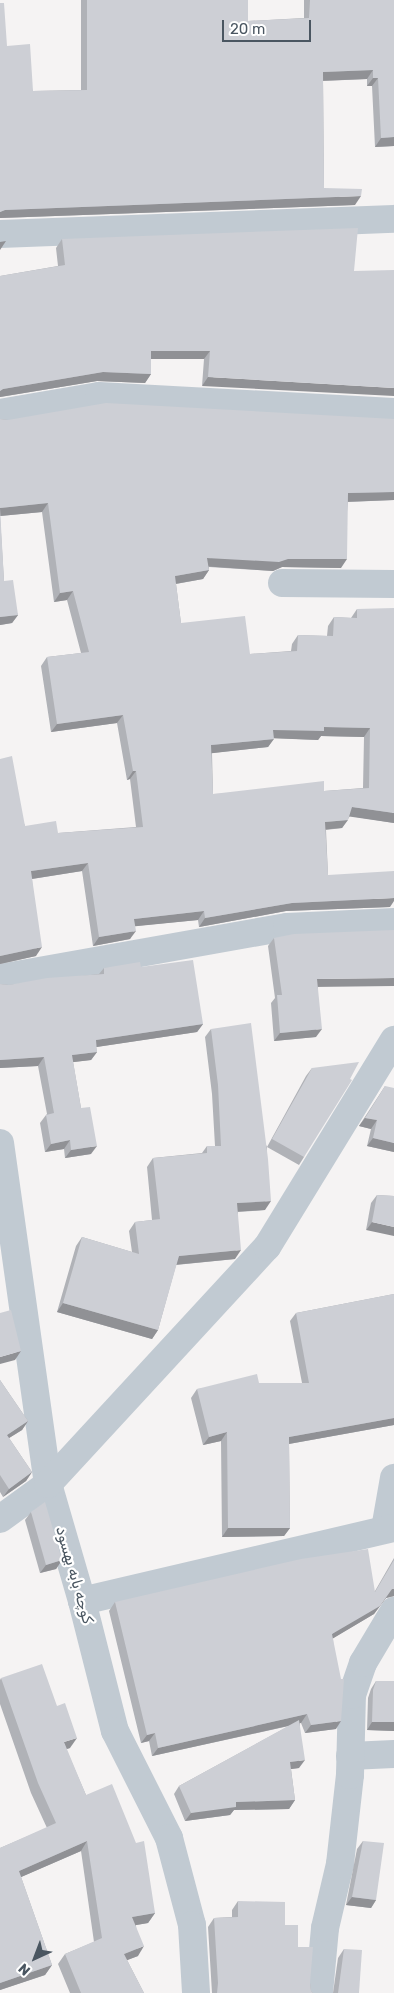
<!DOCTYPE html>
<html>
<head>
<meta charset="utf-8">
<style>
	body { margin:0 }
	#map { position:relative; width:394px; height:1993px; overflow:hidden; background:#f5f3f3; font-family:Rubik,"Noto Naskh Arabic",sans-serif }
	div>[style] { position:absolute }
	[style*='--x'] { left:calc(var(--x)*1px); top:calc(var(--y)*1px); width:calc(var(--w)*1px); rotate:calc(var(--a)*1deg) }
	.minor>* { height:28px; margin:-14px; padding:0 14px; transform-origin:14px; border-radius:14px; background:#c1cad2 }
	.wall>* { inset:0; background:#b0b2b7 }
	.shaded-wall>* { inset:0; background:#909195 }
	.building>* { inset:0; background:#cdcfd5 }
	span { translate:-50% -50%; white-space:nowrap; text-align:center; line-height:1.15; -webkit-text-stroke:4.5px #fff; paint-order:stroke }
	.street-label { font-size:15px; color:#4a5661 }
	.north { position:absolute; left:10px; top:1933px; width:50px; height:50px; -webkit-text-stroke:4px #fff; paint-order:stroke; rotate:223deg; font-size:14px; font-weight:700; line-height:20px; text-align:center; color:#4a5661 }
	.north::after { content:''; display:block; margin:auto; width:18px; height:22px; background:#4a5661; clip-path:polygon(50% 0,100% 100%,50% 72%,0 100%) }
	.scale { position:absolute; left:222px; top:20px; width:89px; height:22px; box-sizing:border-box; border:2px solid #4a5661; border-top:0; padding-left:6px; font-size:15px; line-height:18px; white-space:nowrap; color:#4a5661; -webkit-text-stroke:4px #fff; paint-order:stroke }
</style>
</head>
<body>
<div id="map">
	<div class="minor">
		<i style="--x:0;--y:234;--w:394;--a:-2.2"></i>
		<i style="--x:0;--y:413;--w:100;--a:-9.7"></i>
		<i style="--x:99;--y:396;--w:295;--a:3.1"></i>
		<i style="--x:282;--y:583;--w:112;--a:0.5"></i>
		<i style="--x:0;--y:978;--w:291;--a:-10.1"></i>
		<i style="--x:287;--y:927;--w:107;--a:-2.7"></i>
		<i style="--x:0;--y:1143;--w:344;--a:82"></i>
		<i style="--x:48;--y:1484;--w:122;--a:73.8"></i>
		<i style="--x:82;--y:1601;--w:134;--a:75.8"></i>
		<i style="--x:115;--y:1731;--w:120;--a:63.2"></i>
		<i style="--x:169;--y:1838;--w:90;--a:75.2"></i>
		<i style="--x:192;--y:1925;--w:68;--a:86.6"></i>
		<i style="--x:0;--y:1519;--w:59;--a:-36.1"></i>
		<i style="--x:48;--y:1484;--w:323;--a:-47.3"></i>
		<i style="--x:267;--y:1247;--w:243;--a:-58.5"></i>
		<i style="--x:385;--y:1529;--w:52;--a:-80"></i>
		<i style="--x:82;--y:1601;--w:320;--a:-13.2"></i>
		<i style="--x:350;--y:1756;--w:44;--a:-2.6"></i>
		<i style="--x:319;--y:1993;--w:65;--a:-84.7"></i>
		<i style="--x:325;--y:1928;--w:66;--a:-76.8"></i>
		<i style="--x:340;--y:1864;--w:90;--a:-83.6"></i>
		<i style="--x:350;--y:1775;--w:80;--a:-88.6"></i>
		<i style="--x:352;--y:1695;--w:34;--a:-71"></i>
		<i style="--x:363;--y:1663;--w:61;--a:-59.2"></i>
	</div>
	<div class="wall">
		<i style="clip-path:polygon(81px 0,248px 0,248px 21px,304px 18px,304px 0,394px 0,394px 146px,375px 147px,372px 86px,367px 86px,367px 79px,323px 81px,324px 188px,355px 205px,0 218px,7px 46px,33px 91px,81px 90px)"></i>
		<i style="clip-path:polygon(62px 239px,354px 271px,202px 386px,204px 359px,151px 359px,151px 374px,145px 383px,97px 381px,0 397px,0 276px,58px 266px,56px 248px)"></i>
		<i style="clip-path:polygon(evenodd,0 419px,8px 420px,394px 419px,394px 500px,348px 502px,341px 568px,282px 567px,273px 571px,209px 567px,209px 570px,203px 579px,176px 584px,181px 623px,250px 654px,291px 651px,292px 644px,298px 635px,327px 636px,328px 626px,334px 617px,351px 618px,357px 609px,394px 823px,350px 816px,342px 828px,326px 830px,328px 875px,390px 907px,286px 911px,199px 927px,198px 920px,135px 926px,130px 939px,93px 946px,82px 871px,32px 879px,36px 956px,0 964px,0 759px,25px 826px,58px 833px,136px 827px,130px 779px,127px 780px,117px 723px,51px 732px,41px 666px,47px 657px,81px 653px,67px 600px,54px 602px,42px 512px,0 516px,4px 581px,18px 615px,12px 623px,0 625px,0 419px,321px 736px,364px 737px,363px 788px,324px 791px,213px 794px,212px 753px,268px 747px,274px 738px,318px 740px,321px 736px)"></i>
		<i style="clip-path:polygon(274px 938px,318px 987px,316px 1037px,274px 1041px,271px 1003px,275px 998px,268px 946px)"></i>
		<i style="clip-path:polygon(141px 967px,203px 1024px,197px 1032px,96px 1047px,97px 1052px,91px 1060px,73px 1062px,81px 1108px,91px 1154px,65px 1158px,64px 1149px,45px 1152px,40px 1123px,46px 1115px,47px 1114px,38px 1066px,0 1068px,0 984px,9px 985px,99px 974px,104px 968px)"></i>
		<i style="clip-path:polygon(211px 1029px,267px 1147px,306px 1076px,312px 1068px,304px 1157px,299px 1165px,267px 1147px,265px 1210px,238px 1212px,235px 1259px,176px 1265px,158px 1330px,152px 1339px,57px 1312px,76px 1246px,82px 1237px,132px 1252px,129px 1231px,135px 1222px,152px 1220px,147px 1167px,153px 1158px,202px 1153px,207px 1146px,215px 1146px,212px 1094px,205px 1037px)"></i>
		<i style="clip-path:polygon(385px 1086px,394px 1152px,367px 1146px,371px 1129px,359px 1126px)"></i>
		<i style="clip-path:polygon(377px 1195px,394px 1196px,366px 1230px,371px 1203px)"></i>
		<i style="clip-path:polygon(394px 1294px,394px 1425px,289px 1444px,290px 1528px,284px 1536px,222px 1537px,221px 1441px,203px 1445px,191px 1398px,197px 1389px,259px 1383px,302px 1383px,290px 1321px,296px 1313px)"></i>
		<i style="clip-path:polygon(0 1380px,28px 1421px,22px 1430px,9px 1438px,32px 1472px,26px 1481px,3px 1497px,0 1492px)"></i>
		<i style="clip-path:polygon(31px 1512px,62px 1560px,56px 1569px,40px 1573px,25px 1520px)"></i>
		<i style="clip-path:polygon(394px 1558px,394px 1596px,386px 1598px,374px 1614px,333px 1638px,336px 1729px,305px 1733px,301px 1723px,300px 1723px,299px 1768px,291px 1769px,295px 1800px,289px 1809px,234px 1810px,230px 1815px,185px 1821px,174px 1794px,179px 1786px,289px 1726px,152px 1756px,149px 1741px,141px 1743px,109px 1611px,115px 1602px,375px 1591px)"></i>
		<i style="clip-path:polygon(1px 1678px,70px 1748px,66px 1749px,86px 1795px,155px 1913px,148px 1923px,136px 1925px,138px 1956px,127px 1960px,144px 1993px,70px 1993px,58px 1964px,65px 1954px,94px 1942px,81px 1851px,21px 1877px,52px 1965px,45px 1975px,0 1990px,0 1848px,47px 1828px,31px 1793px,0 1704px,0 1680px)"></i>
		<i style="clip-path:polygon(376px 1681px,394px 1731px,367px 1730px,368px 1698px,371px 1689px)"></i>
		<i style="clip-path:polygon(363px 1841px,376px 1900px,371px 1908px,346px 1905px,357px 1849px)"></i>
		<i style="clip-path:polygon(238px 1901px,285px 1925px,298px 1947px,310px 1983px,311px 1991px,313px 1993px,212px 1993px,208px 1927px,214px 1918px,232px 1917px,232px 1910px)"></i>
		<i style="clip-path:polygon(344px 1949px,359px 1993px,333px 1993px,338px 1958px)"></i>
	</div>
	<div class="shaded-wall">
		<i style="clip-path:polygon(373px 70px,367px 79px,317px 81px,323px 72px)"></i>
		<i style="clip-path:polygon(373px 78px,378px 78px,372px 86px,367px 86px)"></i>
		<i style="clip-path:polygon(394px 137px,394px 146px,375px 147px,381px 138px)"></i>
		<i style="clip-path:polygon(361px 196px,355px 205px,0 218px,0 212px,5px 210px)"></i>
		<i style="clip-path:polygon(6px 241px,0 250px,0 242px)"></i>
		<i style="clip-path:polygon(151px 351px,210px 351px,204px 359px,145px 359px)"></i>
		<i style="clip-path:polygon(103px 372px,151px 374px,145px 383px,97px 381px,0 397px,0 391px,3px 389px)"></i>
		<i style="clip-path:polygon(208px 377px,394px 388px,394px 396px,202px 386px)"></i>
		<i style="clip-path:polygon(394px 492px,394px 500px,342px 502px,348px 493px)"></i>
		<i style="clip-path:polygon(48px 503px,42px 512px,0 516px,0 508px)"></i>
		<i style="clip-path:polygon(207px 558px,288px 559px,347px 559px,341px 568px,282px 567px,273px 571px,201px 566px)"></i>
		<i style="clip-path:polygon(209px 570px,203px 579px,169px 585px,175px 576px)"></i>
		<i style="clip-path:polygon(73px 591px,67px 600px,54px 602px,60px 593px)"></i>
		<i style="clip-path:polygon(18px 615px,12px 623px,0 625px,0 617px)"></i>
		<i style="clip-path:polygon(123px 715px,117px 723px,51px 732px,57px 724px)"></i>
		<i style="clip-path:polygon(324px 727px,370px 728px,364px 737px,321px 736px,318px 740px,267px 738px,273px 730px)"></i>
		<i style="clip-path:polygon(274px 739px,268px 747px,205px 754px,211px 745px)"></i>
		<i style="clip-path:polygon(133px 771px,136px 771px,130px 779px,127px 780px)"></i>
		<i style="clip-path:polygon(352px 807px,394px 813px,394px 823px,346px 816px)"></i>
		<i style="clip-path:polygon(348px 820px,342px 828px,319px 830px,325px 822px)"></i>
		<i style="clip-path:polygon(88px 863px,82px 871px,25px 880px,31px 871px)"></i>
		<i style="clip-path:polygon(394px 898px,394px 901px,390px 907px,286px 911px,199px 927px,205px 918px,292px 903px)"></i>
		<i style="clip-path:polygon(204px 911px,198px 920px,128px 927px,134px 919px)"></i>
		<i style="clip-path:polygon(136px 931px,130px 939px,93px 946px,99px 937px)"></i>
		<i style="clip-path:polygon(42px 947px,36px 956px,0 964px,0 956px)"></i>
		<i style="clip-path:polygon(394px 978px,394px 986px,312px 987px,317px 979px)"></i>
		<i style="clip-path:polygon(203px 1024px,197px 1032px,90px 1048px,96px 1040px)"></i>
		<i style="clip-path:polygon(322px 1029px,316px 1037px,274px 1041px,280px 1033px)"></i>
		<i style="clip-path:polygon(97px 1052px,91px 1060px,66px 1063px,72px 1055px)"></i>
		<i style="clip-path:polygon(44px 1057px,38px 1066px,0 1068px,0 1060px)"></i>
		<i style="clip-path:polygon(365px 1118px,377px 1120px,371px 1129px,359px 1126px)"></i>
		<i style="clip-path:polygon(373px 1138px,394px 1143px,394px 1152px,367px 1146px)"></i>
		<i style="clip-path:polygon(70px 1140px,64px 1149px,45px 1152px,51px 1144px)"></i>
		<i style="clip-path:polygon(97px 1146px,91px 1154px,65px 1158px,71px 1150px)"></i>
		<i style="clip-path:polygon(271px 1201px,265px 1210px,231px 1212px,237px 1203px)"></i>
		<i style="clip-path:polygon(372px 1222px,394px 1227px,394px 1236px,366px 1230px)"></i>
		<i style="clip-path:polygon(241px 1250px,235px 1259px,173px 1265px,179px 1256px)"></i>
		<i style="clip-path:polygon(63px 1303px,158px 1330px,152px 1339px,57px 1312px)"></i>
		<i style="clip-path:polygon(21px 1351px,15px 1360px,0 1364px,0 1357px)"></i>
		<i style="clip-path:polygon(394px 1418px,394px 1425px,283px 1445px,289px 1437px)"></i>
		<i style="clip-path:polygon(28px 1421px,22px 1430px,1px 1443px,7px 1435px)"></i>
		<i style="clip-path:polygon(227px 1432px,221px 1441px,203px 1445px,209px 1437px)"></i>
		<i style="clip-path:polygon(32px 1472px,26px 1481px,3px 1497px,9px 1489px)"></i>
		<i style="clip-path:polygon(228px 1528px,290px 1528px,284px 1536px,222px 1537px)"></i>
		<i style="clip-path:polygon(62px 1560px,56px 1569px,40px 1573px,46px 1565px)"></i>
		<i style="clip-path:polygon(392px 1589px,394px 1589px,394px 1596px,386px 1598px,374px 1614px,327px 1642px,332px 1634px)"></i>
		<i style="clip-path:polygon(307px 1714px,301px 1723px,152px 1756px,158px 1748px)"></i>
		<i style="clip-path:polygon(341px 1721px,336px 1729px,305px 1733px,311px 1725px)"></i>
		<i style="clip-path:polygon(372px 1722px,394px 1722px,394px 1731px,367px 1730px)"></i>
		<i style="clip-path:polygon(155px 1733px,149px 1741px,141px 1743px,147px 1735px)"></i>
		<i style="clip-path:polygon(77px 1738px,70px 1748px,57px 1752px,64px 1742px)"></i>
		<i style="clip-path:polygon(305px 1760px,299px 1768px,284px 1770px,290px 1762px)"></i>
		<i style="clip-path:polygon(295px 1800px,289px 1809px,234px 1810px,230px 1815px,185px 1821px,191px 1813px,236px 1802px)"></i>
		<i style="clip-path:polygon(87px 1841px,81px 1851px,12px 1881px,19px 1871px)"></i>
		<i style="clip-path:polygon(352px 1897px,376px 1900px,371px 1908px,346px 1905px)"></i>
		<i style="clip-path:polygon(155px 1913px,148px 1923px,125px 1927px,132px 1917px)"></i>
		<i style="clip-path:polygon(144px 1946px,138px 1956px,117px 1964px,124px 1954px)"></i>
		<i style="clip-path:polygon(52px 1965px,45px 1975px,0 1990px,0 1983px)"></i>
	</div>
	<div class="building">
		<i style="clip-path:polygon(87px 0,248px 0,248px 21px,309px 18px,310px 0,394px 0,394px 137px,381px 138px,378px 78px,373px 78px,373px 70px,323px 72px,324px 188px,362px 189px,361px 196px,5px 210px,0 212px,0 3px,4px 3px,7px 46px,30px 44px,33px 91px,87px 90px)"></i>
		<i style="clip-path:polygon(358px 228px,354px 271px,394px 270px,394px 388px,208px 377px,210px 351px,151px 351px,151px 374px,103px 372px,3px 389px,0 391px,0 276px,65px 265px,62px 239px)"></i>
		<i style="clip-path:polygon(evenodd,106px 403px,394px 419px,394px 492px,348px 493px,347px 559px,288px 559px,279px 562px,207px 558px,209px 570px,175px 576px,181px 623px,245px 616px,250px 654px,297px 651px,298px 635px,333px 636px,334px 617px,357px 618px,357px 609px,394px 608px,394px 813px,352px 807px,348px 820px,325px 822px,328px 875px,394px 871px,394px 898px,292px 903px,205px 918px,204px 911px,134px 919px,136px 931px,99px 937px,88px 863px,31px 871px,42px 947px,0 956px,0 759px,12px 756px,25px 826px,56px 821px,58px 833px,143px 827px,136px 771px,133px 771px,123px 715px,57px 724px,47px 657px,89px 652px,73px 591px,60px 593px,48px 503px,0 508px,0 419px,8px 420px,106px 403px,324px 727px,370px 728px,369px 788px,324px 791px,324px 781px,213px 794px,211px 745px,274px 739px,273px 730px,324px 731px,324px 727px)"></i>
		<i style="clip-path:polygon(0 508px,4px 581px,13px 580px,18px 615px,0 617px)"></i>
		<i style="clip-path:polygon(394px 930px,394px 978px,317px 979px,322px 1029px,280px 1033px,277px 995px,282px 995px,274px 938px,294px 934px)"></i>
		<i style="clip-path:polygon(193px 960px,203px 1024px,96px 1040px,97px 1052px,72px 1055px,81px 1108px,90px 1107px,97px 1146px,71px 1150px,70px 1140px,51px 1144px,46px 1115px,54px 1113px,44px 1057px,0 1060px,0 984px,9px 985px,47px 978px,104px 974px,104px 968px,140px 962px,141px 967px)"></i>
		<i style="clip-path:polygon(251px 1023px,268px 1159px,271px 1201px,237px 1203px,241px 1250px,179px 1256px,158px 1330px,63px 1303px,82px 1237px,139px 1254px,135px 1222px,160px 1219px,153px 1158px,207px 1153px,207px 1146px,221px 1146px,218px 1085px,211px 1029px)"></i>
		<i style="clip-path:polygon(359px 1062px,350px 1079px,352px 1080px,304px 1157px,272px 1139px,312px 1068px)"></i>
		<i style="clip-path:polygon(385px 1086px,394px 1088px,394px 1143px,373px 1138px,377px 1120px,365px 1118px)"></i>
		<i style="clip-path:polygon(377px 1195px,394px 1196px,394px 1227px,372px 1222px)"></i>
		<i style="clip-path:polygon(394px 1294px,394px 1418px,289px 1437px,290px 1528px,228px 1528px,227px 1432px,209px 1437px,197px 1389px,257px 1374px,259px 1383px,309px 1383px,296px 1313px)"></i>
		<i style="clip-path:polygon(11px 1310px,21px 1351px,0 1357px,0 1313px)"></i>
		<i style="clip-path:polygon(0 1380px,28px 1421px,7px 1435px,32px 1472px,9px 1489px,0 1475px)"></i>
		<i style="clip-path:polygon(45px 1502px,62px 1560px,46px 1565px,31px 1512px)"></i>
		<i style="clip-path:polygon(368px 1549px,375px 1592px,394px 1560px,394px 1589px,392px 1589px,380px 1606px,332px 1634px,341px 1679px,344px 1679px,341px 1721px,311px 1725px,307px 1714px,158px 1748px,155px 1733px,147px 1735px,115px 1602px,301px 1559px)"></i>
		<i style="clip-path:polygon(42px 1664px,57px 1706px,65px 1703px,77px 1738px,64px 1742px,86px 1795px,112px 1784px,136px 1843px,144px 1841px,155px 1913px,132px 1917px,144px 1946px,124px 1954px,144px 1993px,81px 1993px,65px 1954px,102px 1938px,87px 1841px,19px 1871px,52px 1965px,0 1983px,0 1848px,56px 1823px,38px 1783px,1px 1678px)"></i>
		<i style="clip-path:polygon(376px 1681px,394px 1681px,394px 1722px,372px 1722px,373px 1690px)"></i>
		<i style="clip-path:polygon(299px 1720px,305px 1760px,290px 1762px,295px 1800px,236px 1802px,236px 1807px,191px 1813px,179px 1786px)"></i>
		<i style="clip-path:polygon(363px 1841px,384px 1843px,376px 1900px,352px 1897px)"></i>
		<i style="clip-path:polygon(238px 1901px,285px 1902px,285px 1925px,298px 1925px,298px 1947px,313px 1947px,310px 1983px,311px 1991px,313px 1993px,217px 1993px,218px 1983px,214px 1918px,238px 1917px)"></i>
		<i style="clip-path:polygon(344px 1949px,362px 1950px,359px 1993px,338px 1993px)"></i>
	</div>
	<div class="street-label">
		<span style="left:74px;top:1575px;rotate:74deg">کوچه بابه بهسود</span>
	</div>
	<div class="north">N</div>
	<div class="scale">20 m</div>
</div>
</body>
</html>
